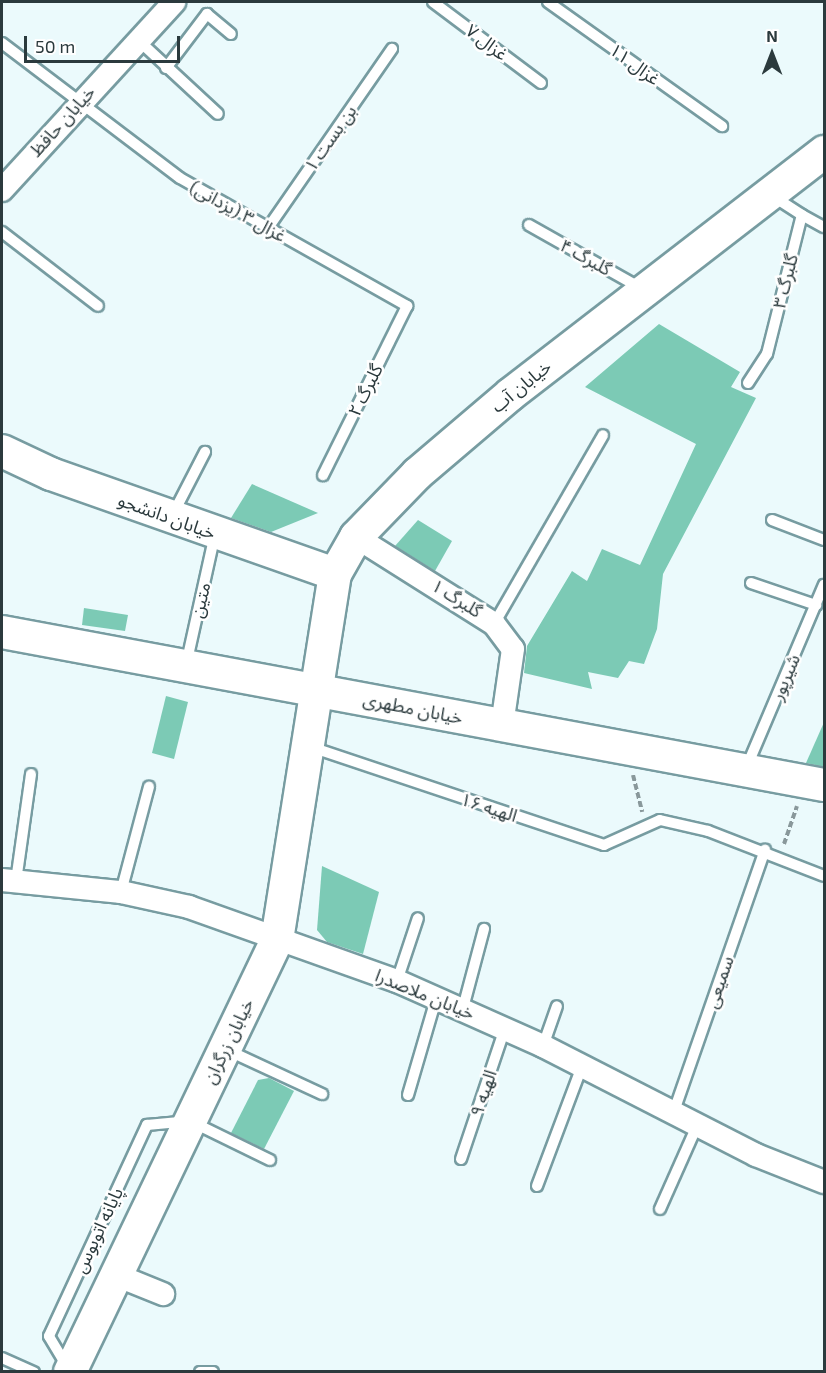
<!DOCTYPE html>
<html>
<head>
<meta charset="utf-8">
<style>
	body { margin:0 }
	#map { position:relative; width:826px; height:1373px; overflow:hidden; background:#ebfafc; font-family:"Exo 2","Noto Sans Arabic",sans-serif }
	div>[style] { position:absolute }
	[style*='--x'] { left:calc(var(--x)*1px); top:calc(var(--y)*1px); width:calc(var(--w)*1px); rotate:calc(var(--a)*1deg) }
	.building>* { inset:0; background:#7ccab5 }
	.path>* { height:4px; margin-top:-2px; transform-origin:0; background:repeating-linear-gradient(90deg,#89989b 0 6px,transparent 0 9px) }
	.roads { filter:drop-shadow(2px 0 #779ca1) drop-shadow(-2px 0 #779ca1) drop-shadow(0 2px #779ca1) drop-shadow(0 -2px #779ca1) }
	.lane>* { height:10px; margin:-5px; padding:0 5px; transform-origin:5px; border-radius:5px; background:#fff }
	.street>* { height:22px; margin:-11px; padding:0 11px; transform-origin:11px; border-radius:11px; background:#fff }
	.secondary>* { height:32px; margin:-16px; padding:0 16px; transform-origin:16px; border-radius:16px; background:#fff }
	span { translate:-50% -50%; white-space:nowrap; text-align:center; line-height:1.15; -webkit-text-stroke:5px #fff; paint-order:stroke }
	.street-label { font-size:18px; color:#2b3a3d }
	.frame { position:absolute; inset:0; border:3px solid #2b3a3d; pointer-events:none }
	.north { position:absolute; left:742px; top:24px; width:60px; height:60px; -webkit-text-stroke:4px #fff; paint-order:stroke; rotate:0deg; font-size:16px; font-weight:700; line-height:24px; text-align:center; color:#2b3a3d }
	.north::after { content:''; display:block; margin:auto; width:21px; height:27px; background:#2b3a3d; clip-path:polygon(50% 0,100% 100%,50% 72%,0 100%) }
	.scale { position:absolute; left:24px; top:36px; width:156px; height:27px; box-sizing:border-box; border:3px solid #2b3a3d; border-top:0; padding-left:8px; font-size:18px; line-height:21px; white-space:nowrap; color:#2b3a3d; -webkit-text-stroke:4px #fff; paint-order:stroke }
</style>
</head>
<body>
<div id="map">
	<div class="building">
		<i style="clip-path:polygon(659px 324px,740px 372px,731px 387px,756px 398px,663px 574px,657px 629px,644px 664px,629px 661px,618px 678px,588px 672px,592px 689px,524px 673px,527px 646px,572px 571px,587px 581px,602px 549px,640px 565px,696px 444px,585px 387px)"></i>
		<i style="clip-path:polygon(252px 484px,318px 513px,271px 532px,231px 518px)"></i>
		<i style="clip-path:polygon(418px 520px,452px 541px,435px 571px,395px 546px)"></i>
		<i style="clip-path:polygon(84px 608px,128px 615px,125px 631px,82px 625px)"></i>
		<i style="clip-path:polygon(166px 696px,188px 702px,174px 759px,152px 753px)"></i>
		<i style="clip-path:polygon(825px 720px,825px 767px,806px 763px)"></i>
		<i style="clip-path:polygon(322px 866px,379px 892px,363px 954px,327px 942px,317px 930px)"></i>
		<i style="clip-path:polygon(269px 1078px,294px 1091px,264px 1149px,231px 1133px,258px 1080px)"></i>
	</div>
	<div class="path">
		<i style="--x:633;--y:775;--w:38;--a:76"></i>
		<i style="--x:784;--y:844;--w:40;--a:-71.1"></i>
	</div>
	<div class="roads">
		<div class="lane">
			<i style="--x:433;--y:2;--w:135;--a:36.9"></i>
			<i style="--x:548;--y:2;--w:214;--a:35.5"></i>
			<i style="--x:137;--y:39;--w:110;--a:42.8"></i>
			<i style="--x:2;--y:43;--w:223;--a:37.2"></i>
			<i style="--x:180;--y:178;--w:261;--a:29.4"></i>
			<i style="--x:407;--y:306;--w:189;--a:116.4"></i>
			<i style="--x:166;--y:68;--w:68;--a:-52.8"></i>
			<i style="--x:207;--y:14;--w:31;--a:40"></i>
			<i style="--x:802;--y:215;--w:25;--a:29"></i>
			<i style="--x:529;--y:225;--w:129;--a:29.4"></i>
			<i style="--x:268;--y:228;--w:218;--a:-55.3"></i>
			<i style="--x:2;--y:232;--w:121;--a:37.6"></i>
			<i style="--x:748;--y:383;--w:35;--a:-57"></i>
			<i style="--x:767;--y:354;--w:143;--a:-75.9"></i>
			<i style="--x:802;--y:215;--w:35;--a:-147"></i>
			<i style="--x:173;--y:514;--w:70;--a:-62.7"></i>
			<i style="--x:772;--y:520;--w:56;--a:21"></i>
			<i style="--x:751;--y:583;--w:69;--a:18.7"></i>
			<i style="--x:494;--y:624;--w:218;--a:-60"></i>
			<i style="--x:186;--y:665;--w:134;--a:-77.5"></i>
			<i style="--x:311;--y:747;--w:309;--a:18.5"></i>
			<i style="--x:604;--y:845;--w:61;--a:-24.1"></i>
			<i style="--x:660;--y:820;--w:49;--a:12.9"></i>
			<i style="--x:708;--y:831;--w:124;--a:21.2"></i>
			<i style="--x:747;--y:766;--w:197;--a:-67"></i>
			<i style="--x:16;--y:881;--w:108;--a:-82"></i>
			<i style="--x:121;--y:892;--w:109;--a:-75.1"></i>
			<i style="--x:397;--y:981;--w:66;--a:-71.6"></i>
			<i style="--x:463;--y:1008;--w:82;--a:-75.1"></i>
			<i style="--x:543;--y:1046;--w:42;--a:-70.7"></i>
			<i style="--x:227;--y:1050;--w:105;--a:24.9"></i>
			<i style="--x:408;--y:1095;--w:103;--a:-73.7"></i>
			<i style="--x:673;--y:1114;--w:280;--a:-70.8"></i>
			<i style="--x:461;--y:1159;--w:138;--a:-71.4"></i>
			<i style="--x:537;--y:1186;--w:128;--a:-69.4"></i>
			<i style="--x:660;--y:1209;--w:91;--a:-66"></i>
			<i style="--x:2;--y:1358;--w:35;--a:24"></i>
			<i style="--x:68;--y:1368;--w:37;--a:-121"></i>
			<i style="--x:49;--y:1336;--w:233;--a:-65.1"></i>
			<i style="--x:147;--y:1125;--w:43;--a:-5.3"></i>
			<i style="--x:190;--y:1121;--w:89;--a:26"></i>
			<i style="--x:200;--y:1372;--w:13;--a:0"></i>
		</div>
		<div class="street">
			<i style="--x:2;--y:190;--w:255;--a:-47.5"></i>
			<i style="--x:356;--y:537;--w:163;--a:32.2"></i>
			<i style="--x:494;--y:624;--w:31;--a:53"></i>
			<i style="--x:513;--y:649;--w:77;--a:98.2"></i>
			<i style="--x:2;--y:880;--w:120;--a:5.8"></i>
			<i style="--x:121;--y:892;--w:70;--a:12.4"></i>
			<i style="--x:189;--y:907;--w:221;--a:19.6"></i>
			<i style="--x:397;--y:981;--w:160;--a:24"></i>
			<i style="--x:543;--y:1046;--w:239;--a:27.1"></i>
			<i style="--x:756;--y:1155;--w:73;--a:21.7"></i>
			<i style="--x:116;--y:1275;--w:51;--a:22"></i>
		</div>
		<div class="secondary">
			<i style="--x:2;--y:451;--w:54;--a:25.1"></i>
			<i style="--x:51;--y:474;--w:301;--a:19.4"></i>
			<i style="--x:2;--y:632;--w:836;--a:10.54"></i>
			<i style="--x:70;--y:1372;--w:479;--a:-64.4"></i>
			<i style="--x:277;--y:940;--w:371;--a:-81"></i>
			<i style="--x:335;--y:574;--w:43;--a:-60.4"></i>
			<i style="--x:356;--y:537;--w:88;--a:-45.9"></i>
			<i style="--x:417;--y:474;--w:123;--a:-40.4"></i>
			<i style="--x:511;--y:394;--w:396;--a:-37.7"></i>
		</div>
	</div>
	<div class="street-label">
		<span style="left:487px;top:42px;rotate:37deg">غزال ۷</span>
		<span style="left:635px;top:64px;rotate:36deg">غزال ۱۱</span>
		<span style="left:62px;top:121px;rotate:-48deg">خیابان حافظ</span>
		<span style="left:330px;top:138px;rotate:-55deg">بن بست ۱</span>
		<span style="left:238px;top:211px;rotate:29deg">غزال ۳ (یزدانی)</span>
		<span style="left:586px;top:257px;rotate:29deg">گلبرگ ۴</span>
		<span style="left:785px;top:281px;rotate:-76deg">گلبرگ ۳</span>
		<span style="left:521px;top:386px;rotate:-39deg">خیابان آب</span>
		<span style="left:365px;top:390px;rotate:-64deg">گلبرگ ۲</span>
		<span style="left:167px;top:516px;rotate:20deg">خیابان دانشجو</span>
		<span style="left:457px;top:598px;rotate:32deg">گلبرگ ۱</span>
		<span style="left:200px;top:600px;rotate:-77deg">متین</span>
		<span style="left:785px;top:677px;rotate:-67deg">شیرپور</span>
		<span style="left:413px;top:708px;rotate:11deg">خیابان مطهری</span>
		<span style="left:489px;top:807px;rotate:18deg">الهیه ۱۶</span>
		<span style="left:719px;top:982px;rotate:-71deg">سمیعی</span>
		<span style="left:425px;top:994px;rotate:22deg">خیابان ملاصدرا</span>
		<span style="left:228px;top:1041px;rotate:-64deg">خیابان زرگران</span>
		<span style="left:483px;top:1093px;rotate:-71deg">الهیه ۹</span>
		<span style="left:98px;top:1230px;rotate:-65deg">پایانه اتوبوس</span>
	</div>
	<div class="frame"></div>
	<div class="north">N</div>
	<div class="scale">50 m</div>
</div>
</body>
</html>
